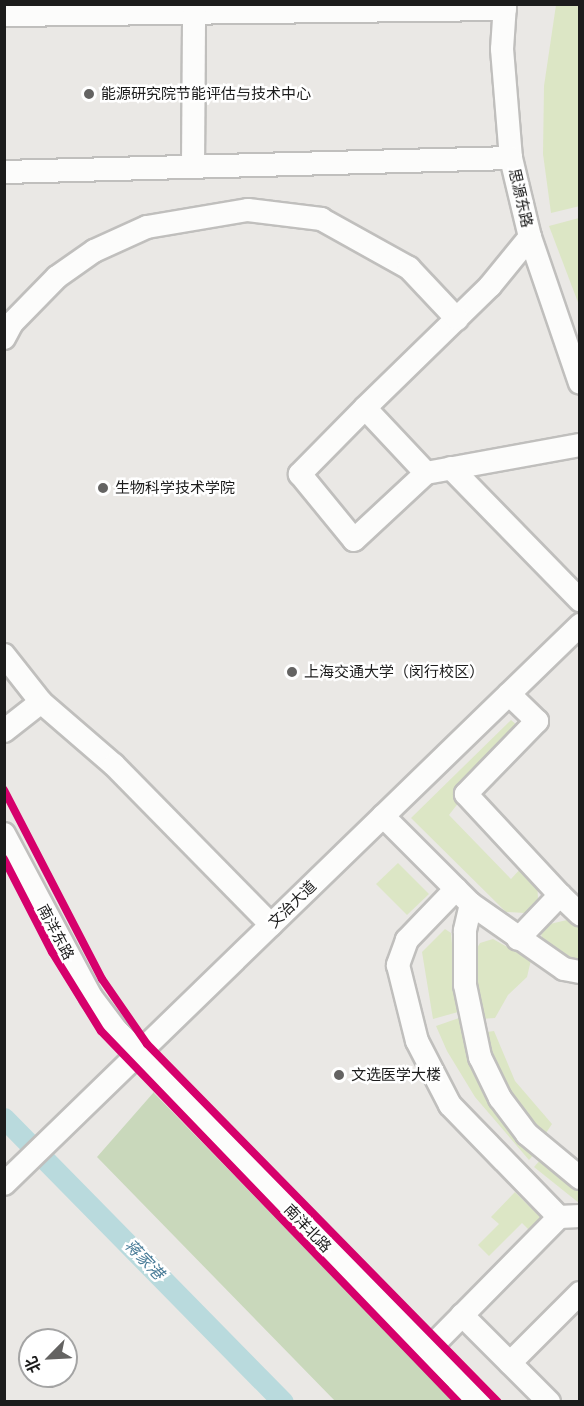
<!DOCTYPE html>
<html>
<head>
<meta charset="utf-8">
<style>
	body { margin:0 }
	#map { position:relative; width:584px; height:1406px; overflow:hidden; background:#eae8e5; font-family:Poppins,"Noto Sans SC",sans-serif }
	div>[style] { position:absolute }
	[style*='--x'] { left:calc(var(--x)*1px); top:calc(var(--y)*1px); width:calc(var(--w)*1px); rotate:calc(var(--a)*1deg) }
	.grass>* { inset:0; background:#dce6c5 }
	.forest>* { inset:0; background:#c9d8bb }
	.canal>* { height:21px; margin:-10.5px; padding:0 10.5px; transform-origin:10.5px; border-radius:10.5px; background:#b9dadd }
	.roads { filter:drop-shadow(2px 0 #c0bfbd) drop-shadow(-2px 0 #c0bfbd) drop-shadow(0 2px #c0bfbd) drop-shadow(0 -2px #c0bfbd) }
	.minor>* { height:22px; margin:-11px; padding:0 11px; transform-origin:11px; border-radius:11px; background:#fcfcfb }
	.cycleway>* { height:8px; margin:-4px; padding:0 4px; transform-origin:4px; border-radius:4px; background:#d6006c }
	.dots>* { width:16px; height:16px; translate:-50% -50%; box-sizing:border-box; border:3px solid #fff; border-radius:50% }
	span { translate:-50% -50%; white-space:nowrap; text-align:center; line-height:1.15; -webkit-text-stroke:5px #fff; paint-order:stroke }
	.poi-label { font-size:15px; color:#1c1c1c }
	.left { translate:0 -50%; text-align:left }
	.street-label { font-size:15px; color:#1c1c1c }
	.water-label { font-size:16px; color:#487b97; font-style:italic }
	.frame { position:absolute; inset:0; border:6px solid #1c1c1c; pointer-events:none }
	.north { position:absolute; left:18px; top:1328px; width:60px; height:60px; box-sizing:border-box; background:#fff; border:2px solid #a4a4a4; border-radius:50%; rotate:246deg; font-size:16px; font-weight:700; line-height:24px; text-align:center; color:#1c1c1c }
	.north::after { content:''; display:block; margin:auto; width:21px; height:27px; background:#646362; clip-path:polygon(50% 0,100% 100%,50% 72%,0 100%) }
</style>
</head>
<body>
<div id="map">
	<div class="grass">
		<i style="clip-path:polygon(556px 5px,579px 5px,580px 206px,551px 213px,543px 154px,544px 86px)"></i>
		<i style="clip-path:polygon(579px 218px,580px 218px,579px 305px,549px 226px)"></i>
		<i style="clip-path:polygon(511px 720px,518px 726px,449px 815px,511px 879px,523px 866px,537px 880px,538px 899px,525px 913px,506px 912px,411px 818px)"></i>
		<i style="clip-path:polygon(398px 863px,429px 894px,407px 915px,376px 884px)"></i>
		<i style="clip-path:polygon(567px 920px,579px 927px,579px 960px,573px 962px,544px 945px,541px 934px,550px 924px)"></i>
		<i style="clip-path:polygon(445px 929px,451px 933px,458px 1012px,433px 1019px,422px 952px)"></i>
		<i style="clip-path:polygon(493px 939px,531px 960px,527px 977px,508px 995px,495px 1018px,480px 1019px,472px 957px,480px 943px)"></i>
		<i style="clip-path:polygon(459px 1018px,466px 1045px,535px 1153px,529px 1160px,475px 1097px,447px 1051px,436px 1026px)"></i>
		<i style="clip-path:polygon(494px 1031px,515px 1081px,552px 1124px,544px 1136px,512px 1100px,480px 1033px)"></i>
		<i style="clip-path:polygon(541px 1159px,579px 1190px,579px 1203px,534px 1167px)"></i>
		<i style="clip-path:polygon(515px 1192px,542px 1219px,530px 1231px,522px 1223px,489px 1256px,478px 1245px,499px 1224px,491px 1217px)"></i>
	</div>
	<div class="forest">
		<i style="clip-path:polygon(154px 1092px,154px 1093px,453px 1401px,335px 1401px,97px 1157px)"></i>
	</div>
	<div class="canal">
		<i style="--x:4;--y:1118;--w:398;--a:45.5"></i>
	</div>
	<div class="roads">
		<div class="minor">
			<i style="--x:505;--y:4;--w:45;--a:93.8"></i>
			<i style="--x:502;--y:49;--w:109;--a:85.3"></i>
			<i style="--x:511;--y:158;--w:81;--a:76.5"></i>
			<i style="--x:530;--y:237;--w:154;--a:71.1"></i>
			<i style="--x:4;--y:15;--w:501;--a:-0.69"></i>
			<i style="--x:193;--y:167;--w:154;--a:-89.6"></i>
			<i style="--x:4;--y:172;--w:507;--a:-1.58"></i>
			<i style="--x:530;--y:237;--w:63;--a:129.2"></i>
			<i style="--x:490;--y:286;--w:175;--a:135.7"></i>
			<i style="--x:365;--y:408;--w:89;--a:46.8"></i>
			<i style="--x:426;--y:473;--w:157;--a:-10.3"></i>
			<i style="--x:4;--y:338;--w:17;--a:-62"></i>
			<i style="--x:12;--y:323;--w:64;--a:-45.6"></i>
			<i style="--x:57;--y:277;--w:45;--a:-35.1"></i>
			<i style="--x:94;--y:251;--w:58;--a:-24.4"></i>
			<i style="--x:147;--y:227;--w:102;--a:-9.6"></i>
			<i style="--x:248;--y:210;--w:74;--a:7"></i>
			<i style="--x:321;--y:219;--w:101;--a:29.1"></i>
			<i style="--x:409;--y:268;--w:70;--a:46.7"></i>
			<i style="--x:365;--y:408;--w:93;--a:134.6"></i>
			<i style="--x:300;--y:474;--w:85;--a:50.7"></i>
			<i style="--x:354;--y:540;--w:98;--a:-42.9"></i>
			<i style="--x:451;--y:468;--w:185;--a:45.7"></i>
			<i style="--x:4;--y:655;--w:60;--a:51.8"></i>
			<i style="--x:41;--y:702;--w:96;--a:40.8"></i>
			<i style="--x:114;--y:765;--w:224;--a:45.5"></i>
			<i style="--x:509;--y:694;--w:39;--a:44"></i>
			<i style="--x:537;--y:721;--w:102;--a:134.2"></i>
			<i style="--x:466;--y:794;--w:138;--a:47.1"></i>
			<i style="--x:4;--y:731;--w:47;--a:-38.1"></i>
			<i style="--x:383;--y:816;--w:124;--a:45"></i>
			<i style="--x:471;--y:904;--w:113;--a:35"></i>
			<i style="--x:564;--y:969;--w:16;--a:11"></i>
			<i style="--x:4;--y:834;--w:185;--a:61.9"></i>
			<i style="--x:91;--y:997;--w:41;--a:52.9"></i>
			<i style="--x:116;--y:1030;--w:520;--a:45.7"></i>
			<i style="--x:456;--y:889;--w:71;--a:133.9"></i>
			<i style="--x:407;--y:940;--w:27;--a:110"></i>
			<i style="--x:398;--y:965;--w:78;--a:76"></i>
			<i style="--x:417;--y:1041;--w:72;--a:62.7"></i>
			<i style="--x:450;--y:1105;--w:156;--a:45.8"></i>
			<i style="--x:471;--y:904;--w:28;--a:103"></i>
			<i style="--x:465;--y:931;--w:54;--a:90"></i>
			<i style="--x:465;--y:985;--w:74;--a:78.2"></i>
			<i style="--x:480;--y:1057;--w:46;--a:64"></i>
			<i style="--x:500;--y:1098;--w:45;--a:53.1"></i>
			<i style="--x:527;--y:1134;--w:69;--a:39.7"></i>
			<i style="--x:518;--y:939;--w:61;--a:-46.3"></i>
			<i style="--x:560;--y:895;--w:28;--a:44"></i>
			<i style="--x:4;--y:1184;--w:803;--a:-44.14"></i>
			<i style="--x:462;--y:1315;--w:123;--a:45"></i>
			<i style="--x:428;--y:1350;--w:187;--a:-45.4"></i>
			<i style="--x:559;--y:1217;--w:21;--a:-3"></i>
			<i style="--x:510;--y:1363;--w:99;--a:-45"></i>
		</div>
	</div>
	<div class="cycleway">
		<i style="--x:4;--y:790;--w:213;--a:62.6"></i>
		<i style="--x:102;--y:979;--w:79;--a:55.3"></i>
		<i style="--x:147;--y:1044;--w:501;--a:45.57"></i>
		<i style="--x:4;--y:859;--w:105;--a:62.7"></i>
		<i style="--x:52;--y:952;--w:93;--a:58.2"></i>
		<i style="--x:101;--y:1031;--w:515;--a:46.1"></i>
	</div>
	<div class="dots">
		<i style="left:89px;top:94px;background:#646362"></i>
		<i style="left:103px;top:488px;background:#646362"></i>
		<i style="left:292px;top:672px;background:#646362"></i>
		<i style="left:339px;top:1075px;background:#646362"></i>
	</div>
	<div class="poi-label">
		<span class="left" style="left:101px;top:94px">能源研究院节能评估与技术中心</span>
		<span class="left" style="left:115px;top:488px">生物科学技术学院</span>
		<span class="left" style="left:304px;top:672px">上海交通大学（闵行校区）</span>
		<span class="left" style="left:351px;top:1075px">文选医学大楼</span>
	</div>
	<div class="street-label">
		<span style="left:521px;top:198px;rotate:77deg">思源东路</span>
		<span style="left:292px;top:904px;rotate:-44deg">文治大道</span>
		<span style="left:56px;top:932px;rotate:62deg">南洋东路</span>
		<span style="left:308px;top:1228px;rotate:46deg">南洋北路</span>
	</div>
	<div class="water-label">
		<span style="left:144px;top:1260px;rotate:46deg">蒋家港</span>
	</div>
	<div class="frame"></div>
	<div class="north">北</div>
</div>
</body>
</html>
